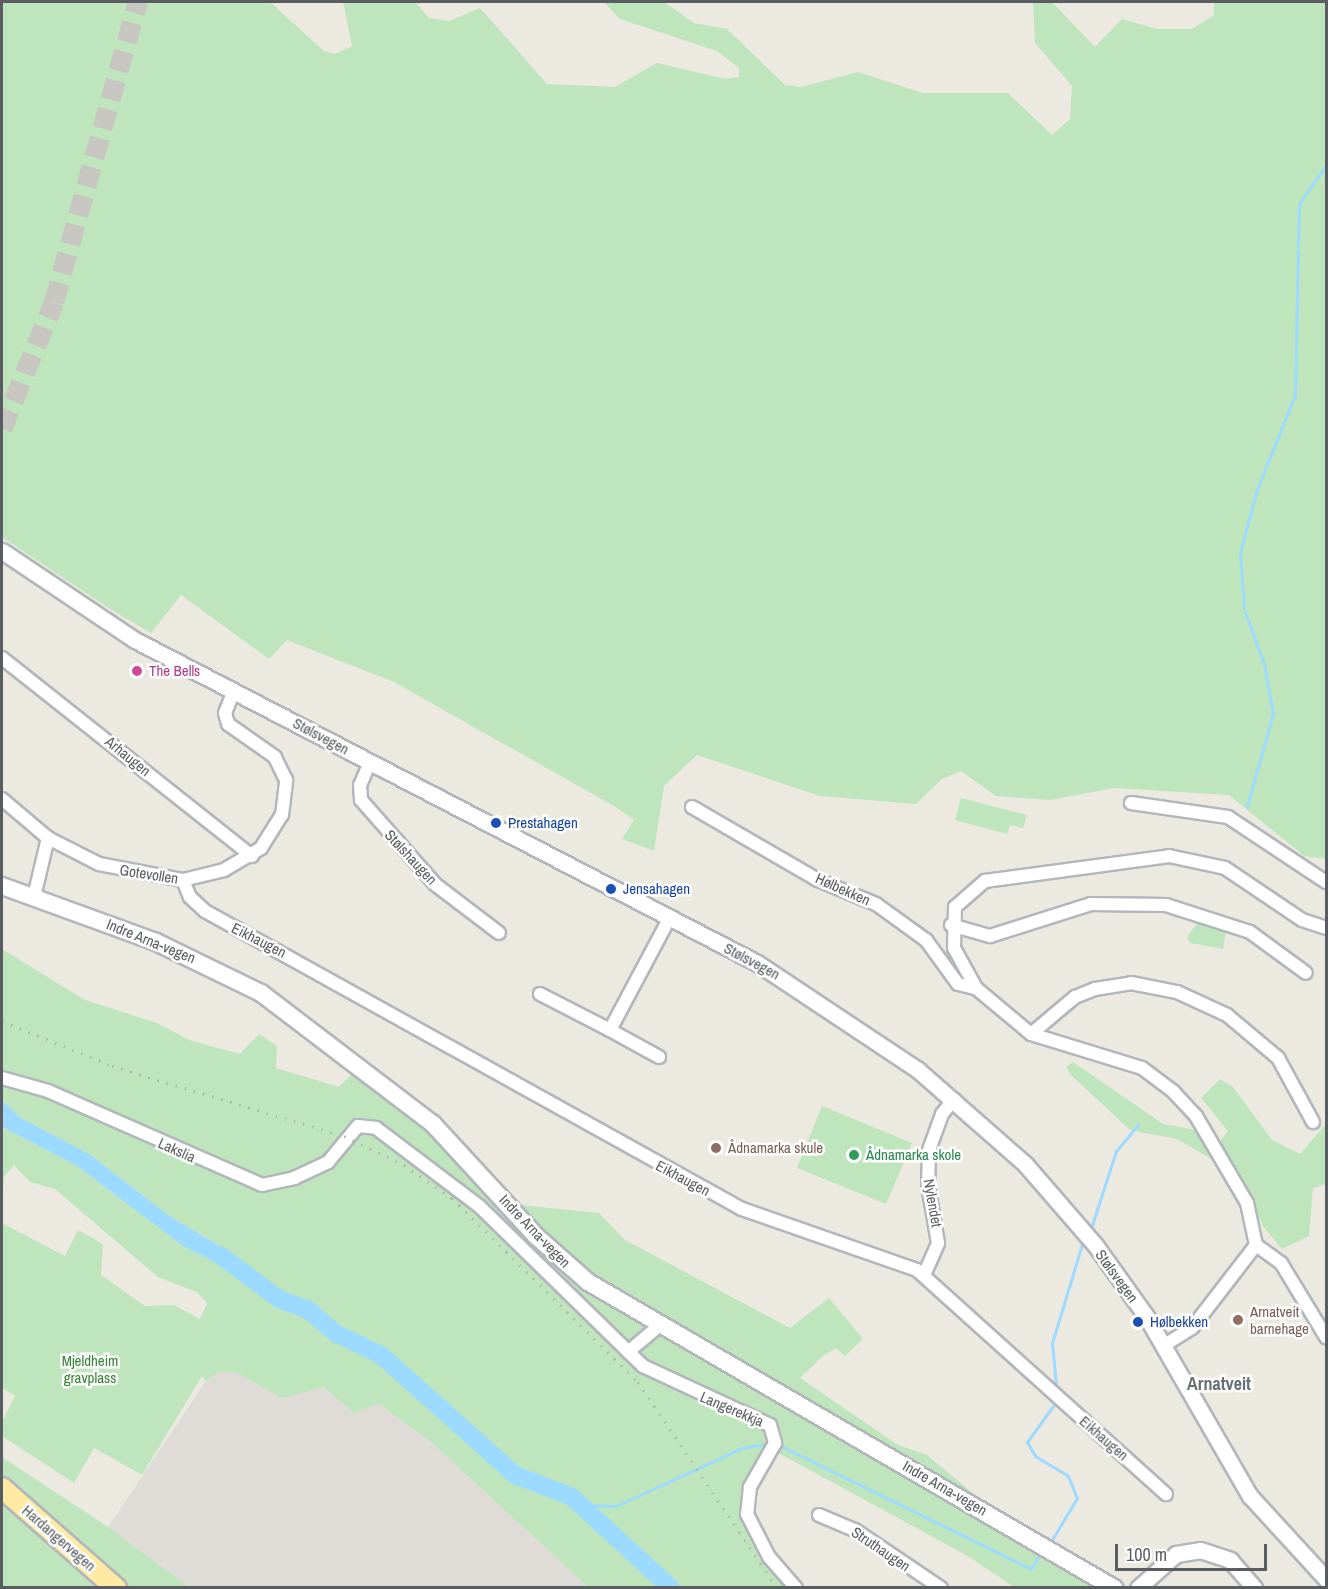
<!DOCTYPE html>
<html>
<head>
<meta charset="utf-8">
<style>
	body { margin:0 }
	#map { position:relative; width:1328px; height:1589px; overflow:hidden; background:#ece9e0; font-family:"Archivo Narrow",sans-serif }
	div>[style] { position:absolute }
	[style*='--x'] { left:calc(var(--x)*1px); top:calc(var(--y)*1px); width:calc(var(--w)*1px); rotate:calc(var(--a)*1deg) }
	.industrial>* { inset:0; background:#dfdcd8 }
	.green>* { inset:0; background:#bee5bb }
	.water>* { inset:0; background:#9ddaff }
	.stream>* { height:3px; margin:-1.5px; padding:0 1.5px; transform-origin:1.5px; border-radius:1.5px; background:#9ddaff }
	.river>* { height:18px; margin:-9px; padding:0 9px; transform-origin:9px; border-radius:9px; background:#9ddaff }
	.trunk-tunnel>* { height:20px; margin-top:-10px; transform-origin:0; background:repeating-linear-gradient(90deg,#c7c6c0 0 20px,transparent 0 30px) }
	.roads { filter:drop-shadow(2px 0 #b3b7bb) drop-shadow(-2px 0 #b3b7bb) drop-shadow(0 2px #b3b7bb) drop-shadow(0 -2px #b3b7bb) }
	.minor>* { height:12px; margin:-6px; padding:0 6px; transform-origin:6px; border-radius:6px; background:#fff }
	.tertiary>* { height:15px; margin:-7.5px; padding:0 7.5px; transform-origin:7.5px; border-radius:7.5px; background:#fff }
	.secondary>* { height:16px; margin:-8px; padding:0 8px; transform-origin:8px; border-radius:8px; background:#fff }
	.primary>* { height:20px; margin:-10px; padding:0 10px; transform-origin:10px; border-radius:10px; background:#ffeaa2 }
	.rail>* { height:3px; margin-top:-1.5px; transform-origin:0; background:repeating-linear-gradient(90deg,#b2b3b3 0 1.5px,transparent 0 9.5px) }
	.dots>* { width:16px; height:16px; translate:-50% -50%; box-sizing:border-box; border:3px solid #fff; border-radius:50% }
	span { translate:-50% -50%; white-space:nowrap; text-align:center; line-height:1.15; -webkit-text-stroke:5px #fff; paint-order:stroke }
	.hotel-label { font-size:15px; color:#b23c85 }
	.left { translate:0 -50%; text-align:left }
	.street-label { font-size:15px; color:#595d61 }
	.transit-label { font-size:15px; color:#164399 }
	.education-label { font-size:15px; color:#785e54 }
	.leisure-label { font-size:15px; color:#27864d }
	.park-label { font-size:15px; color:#358534 }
	.quarter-label { font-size:18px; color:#6a6f73; font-weight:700 }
	.frame { position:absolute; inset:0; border:3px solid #595d61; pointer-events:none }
	.scale { position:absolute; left:1115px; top:1544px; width:152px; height:27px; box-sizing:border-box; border:3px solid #595d61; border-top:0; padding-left:8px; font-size:18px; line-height:21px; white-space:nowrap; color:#595d61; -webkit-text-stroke:4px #fff; paint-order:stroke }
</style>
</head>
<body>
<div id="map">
	<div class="industrial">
		<i style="clip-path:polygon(218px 1372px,237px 1373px,282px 1398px,315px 1387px,331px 1389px,354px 1413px,379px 1404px,431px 1442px,588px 1587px,189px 1587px,108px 1527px,206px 1381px)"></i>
	</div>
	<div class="green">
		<i style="clip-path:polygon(2px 2px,270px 2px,324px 51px,335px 54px,352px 46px,343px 2px,415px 2px,429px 18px,449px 21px,480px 8px,547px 84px,615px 87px,657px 63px,725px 79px,739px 77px,739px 68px,717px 51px,620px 19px,604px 2px,664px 2px,694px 23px,727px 29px,785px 85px,801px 87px,858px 72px,923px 93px,1008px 93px,1052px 135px,1070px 119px,1072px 86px,1035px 43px,1033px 2px,1052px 2px,1095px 47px,1122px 19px,1157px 29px,1192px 29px,1214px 15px,1214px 2px,1326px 2px,1326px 859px,1304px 856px,1229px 795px,1114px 788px,1050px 800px,996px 796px,961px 771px,942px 779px,916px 804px,820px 796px,697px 755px,664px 786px,654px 851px,622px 839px,634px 820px,614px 806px,394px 682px,287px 640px,269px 659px,181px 595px,151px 633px,110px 609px,2px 537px)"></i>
		<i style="clip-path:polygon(961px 798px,1027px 815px,1023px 828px,1010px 825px,1007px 834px,955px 820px)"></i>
		<i style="clip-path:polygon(1203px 916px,1227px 925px,1223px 949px,1190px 943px,1187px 937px)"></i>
		<i style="clip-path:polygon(2px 949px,85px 1000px,157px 1023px,189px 1040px,240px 1054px,259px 1034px,277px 1046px,276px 1068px,339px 1087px,356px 1070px,435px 1133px,501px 1203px,599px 1213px,625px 1240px,790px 1328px,829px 1298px,863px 1339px,845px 1356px,836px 1348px,823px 1356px,800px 1378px,898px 1445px,927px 1455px,975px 1495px,974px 1511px,1095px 1587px,1014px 1587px,966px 1555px,773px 1450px,755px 1477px,747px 1514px,796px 1587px,588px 1587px,431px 1442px,379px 1404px,354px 1413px,324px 1387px,282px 1398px,237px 1373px,218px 1372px,206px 1381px,202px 1376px,142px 1475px,94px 1448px,74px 1483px,2px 1436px,2px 1422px,15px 1396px,2px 1388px,2px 1223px,65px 1256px,78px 1230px,103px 1244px,101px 1275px,145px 1306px,174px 1305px,200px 1319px,207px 1303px,197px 1292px,158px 1277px,55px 1189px,30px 1182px,14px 1165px,4px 1177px,2px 1196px,2px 1127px,77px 1166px,183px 1246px,228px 1269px,241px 1267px,235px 1255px,171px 1217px,89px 1154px,21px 1118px,2px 1100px)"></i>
		<i style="clip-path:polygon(1073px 1062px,1163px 1124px,1196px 1130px,1217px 1145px,1228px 1131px,1201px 1098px,1220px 1079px,1233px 1087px,1272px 1140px,1300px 1154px,1326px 1124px,1326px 1184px,1313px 1188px,1309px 1236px,1282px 1249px,1263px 1226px,1236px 1173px,1177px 1139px,1130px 1130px,1071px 1075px,1066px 1067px)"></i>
		<i style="clip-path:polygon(822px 1106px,912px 1143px,886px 1204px,797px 1168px)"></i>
		<i style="clip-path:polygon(2px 1457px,108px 1527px,189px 1587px,2px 1588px)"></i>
	</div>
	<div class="water">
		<i style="clip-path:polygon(2px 1100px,21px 1118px,89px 1154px,171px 1217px,235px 1255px,241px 1267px,228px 1269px,183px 1246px,77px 1166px,2px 1127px)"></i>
	</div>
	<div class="stream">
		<i style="--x:1298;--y:246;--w:42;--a:-88.6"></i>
		<i style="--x:1299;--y:204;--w:47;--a:-55.3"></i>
		<i style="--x:1244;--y:608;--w:55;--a:-94.2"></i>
		<i style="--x:1240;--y:553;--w:66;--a:-75.1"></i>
		<i style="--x:1257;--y:489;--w:101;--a:-68"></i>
		<i style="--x:1295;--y:395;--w:145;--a:-88.8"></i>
		<i style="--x:1245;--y:612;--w:55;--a:69.9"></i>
		<i style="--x:1264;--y:664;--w:51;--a:79.8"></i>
		<i style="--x:1273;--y:714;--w:96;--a:105.8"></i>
		<i style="--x:1091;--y:1228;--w:81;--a:-72"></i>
		<i style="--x:1116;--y:1151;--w:34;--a:-50"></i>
		<i style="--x:1056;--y:1385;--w:42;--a:-95.4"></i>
		<i style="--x:1052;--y:1343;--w:107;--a:-73.1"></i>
		<i style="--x:1053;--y:1406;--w:44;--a:125.8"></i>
		<i style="--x:1027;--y:1442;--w:16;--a:60"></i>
		<i style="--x:1035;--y:1456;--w:39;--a:31"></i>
		<i style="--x:1068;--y:1476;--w:24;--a:68"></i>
		<i style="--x:1077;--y:1498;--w:47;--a:121"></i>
		<i style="--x:777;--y:1444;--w:283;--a:26.2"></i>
		<i style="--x:1031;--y:1569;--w:21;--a:-61"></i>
		<i style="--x:583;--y:1505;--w:33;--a:2"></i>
		<i style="--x:616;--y:1506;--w:139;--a:-24.7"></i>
		<i style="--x:742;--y:1448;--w:28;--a:-10"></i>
	</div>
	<div class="river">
		<i style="--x:220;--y:1255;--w:74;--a:36.7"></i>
		<i style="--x:279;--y:1299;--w:30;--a:20"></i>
		<i style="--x:307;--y:1309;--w:39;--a:40"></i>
		<i style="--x:337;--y:1334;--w:49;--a:25.5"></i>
		<i style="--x:381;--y:1355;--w:180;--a:41.8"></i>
		<i style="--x:515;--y:1475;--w:61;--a:21.1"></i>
		<i style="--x:572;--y:1497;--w:134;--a:42.6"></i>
	</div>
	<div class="trunk-tunnel">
		<i style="--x:2;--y:429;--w:137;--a:-67.7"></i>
		<i style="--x:54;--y:302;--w:312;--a:-74.4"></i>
	</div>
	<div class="roads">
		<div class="minor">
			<i style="--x:2;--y:658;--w:319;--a:38.4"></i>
			<i style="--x:370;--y:762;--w:25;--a:113"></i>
			<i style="--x:360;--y:785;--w:15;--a:86"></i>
			<i style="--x:361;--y:800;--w:113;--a:48.6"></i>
			<i style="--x:436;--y:885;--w:79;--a:37.3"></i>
			<i style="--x:2;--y:799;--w:60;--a:40.3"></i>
			<i style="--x:1131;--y:803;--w:98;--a:8.2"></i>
			<i style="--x:1228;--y:817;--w:118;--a:33.6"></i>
			<i style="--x:692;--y:807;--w:146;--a:30.1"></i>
			<i style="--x:818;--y:880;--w:63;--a:22.5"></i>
			<i style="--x:876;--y:904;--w:62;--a:35.8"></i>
			<i style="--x:926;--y:940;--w:54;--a:54"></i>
			<i style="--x:958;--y:984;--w:18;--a:13"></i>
			<i style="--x:183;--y:880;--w:18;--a:68"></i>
			<i style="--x:190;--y:897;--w:21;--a:43"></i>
			<i style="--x:205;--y:911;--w:614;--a:29.03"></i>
			<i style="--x:742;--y:1209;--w:185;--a:19.2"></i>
			<i style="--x:917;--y:1270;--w:335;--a:42"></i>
			<i style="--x:34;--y:897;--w:61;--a:-76.7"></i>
			<i style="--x:48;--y:838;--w:57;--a:27"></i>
			<i style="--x:99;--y:864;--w:86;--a:10.8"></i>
			<i style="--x:183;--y:880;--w:42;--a:-13.7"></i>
			<i style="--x:224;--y:870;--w:43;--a:-30.7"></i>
			<i style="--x:261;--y:848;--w:39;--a:-58"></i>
			<i style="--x:282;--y:815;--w:35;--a:-83"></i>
			<i style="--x:286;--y:780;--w:25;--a:-116"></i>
			<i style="--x:275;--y:757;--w:57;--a:-144.9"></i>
			<i style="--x:228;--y:724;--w:11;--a:-105"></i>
			<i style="--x:225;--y:713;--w:24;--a:-68"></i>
			<i style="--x:951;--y:925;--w:41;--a:15.8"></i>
			<i style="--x:990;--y:936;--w:106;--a:-17.6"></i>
			<i style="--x:1091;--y:904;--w:75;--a:0.8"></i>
			<i style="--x:1166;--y:905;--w:88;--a:17.8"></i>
			<i style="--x:1250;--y:932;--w:69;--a:36.2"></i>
			<i style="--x:540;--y:994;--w:79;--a:27.2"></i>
			<i style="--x:1031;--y:1034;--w:57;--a:-40.1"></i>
			<i style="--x:1075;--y:997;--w:22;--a:-22"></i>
			<i style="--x:1095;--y:989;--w:36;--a:-9"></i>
			<i style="--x:1131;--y:983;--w:47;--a:11.1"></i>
			<i style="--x:1177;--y:992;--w:55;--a:24.7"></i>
			<i style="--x:1227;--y:1015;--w:67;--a:40.1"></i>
			<i style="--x:1278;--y:1058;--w:73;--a:61.3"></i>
			<i style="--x:659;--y:1057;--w:56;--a:-151.1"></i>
			<i style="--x:610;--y:1030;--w:126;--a:-62"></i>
			<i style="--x:2;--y:1078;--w:48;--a:15.8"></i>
			<i style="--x:48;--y:1091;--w:234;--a:23.7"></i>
			<i style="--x:262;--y:1185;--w:33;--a:-12"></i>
			<i style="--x:294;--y:1178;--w:38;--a:-25"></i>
			<i style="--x:328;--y:1162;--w:47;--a:-50.2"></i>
			<i style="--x:358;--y:1126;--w:18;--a:6"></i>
			<i style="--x:376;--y:1128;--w:129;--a:37.1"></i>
			<i style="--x:479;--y:1206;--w:229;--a:44.3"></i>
			<i style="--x:643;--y:1366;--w:140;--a:24.9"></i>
			<i style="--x:770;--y:1425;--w:19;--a:74"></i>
			<i style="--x:775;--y:1443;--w:51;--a:119.6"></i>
			<i style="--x:750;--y:1487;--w:27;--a:96"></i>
			<i style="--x:747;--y:1514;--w:48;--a:62.9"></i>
			<i style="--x:769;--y:1557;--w:41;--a:48.9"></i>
			<i style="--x:1256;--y:1245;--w:31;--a:36"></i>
			<i style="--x:1281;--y:1263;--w:87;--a:58.7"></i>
			<i style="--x:924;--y:1275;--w:35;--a:-66"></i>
			<i style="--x:938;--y:1243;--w:59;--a:-99.8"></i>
			<i style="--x:928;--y:1185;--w:35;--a:-88"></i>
			<i style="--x:929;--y:1150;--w:38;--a:-70"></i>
			<i style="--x:942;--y:1114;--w:19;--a:-51"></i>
			<i style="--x:1163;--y:1346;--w:34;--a:-32"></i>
			<i style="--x:1192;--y:1328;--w:105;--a:-52.4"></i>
			<i style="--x:1256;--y:1245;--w:43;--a:-102.1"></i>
			<i style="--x:1247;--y:1203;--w:101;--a:-120.4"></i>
			<i style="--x:1196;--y:1116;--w:33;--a:-133"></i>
			<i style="--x:1174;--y:1092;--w:40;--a:-143"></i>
			<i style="--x:1142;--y:1068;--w:116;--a:-163"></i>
			<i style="--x:1031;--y:1034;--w:72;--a:-140.1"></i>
			<i style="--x:976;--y:988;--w:46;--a:-118.8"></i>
			<i style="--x:954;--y:948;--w:41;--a:-88.6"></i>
			<i style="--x:955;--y:907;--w:40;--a:-41"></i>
			<i style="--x:985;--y:881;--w:186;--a:-7.7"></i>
			<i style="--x:1169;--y:856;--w:57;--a:12.1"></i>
			<i style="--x:1225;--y:868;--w:93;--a:34"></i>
			<i style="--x:1302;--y:920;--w:25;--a:18"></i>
			<i style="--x:628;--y:1352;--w:42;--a:-40.2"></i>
			<i style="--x:819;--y:1515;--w:39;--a:23"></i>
			<i style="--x:855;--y:1530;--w:104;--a:34"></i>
		</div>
		<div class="tertiary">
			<i style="--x:2;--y:551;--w:160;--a:33.8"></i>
			<i style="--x:135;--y:640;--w:701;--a:27.44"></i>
			<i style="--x:757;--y:963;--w:193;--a:33.6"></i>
			<i style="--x:918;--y:1070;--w:142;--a:41.3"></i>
			<i style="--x:1025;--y:1164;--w:108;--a:49.1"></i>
			<i style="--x:1096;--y:1246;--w:86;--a:54.5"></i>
			<i style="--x:1146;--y:1316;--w:208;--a:60"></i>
			<i style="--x:1250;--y:1496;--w:113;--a:47.5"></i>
			<i style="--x:1138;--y:1588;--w:51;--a:-41.8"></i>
			<i style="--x:1176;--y:1554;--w:24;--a:-9"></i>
			<i style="--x:1200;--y:1550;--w:32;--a:18"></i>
			<i style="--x:1230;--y:1560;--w:37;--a:49"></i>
		</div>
		<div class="secondary">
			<i style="--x:2;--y:886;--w:164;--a:20"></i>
			<i style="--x:156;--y:942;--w:117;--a:25.9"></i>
			<i style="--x:261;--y:993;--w:216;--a:37.3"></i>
			<i style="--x:433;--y:1124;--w:152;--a:47.4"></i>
			<i style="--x:536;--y:1236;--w:69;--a:41.5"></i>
			<i style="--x:588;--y:1282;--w:609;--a:30.19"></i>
		</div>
		<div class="primary">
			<i style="--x:2;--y:1488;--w:152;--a:41.3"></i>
		</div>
	</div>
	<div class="rail">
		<i style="--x:2;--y:1021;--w:119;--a:22.2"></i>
		<i style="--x:112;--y:1066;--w:242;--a:16.8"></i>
		<i style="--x:344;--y:1136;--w:67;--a:25.8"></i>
		<i style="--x:404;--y:1165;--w:58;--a:34.5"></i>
		<i style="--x:452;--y:1198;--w:262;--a:44.7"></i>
		<i style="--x:638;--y:1382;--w:249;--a:56"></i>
	</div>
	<div class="dots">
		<i style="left:137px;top:671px;background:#d1479c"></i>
		<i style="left:496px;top:823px;background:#1a4fb4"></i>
		<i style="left:611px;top:889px;background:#1a4fb4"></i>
		<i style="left:716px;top:1148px;background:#8d6e63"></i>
		<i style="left:854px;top:1155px;background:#2e9e5b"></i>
		<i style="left:1238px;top:1320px;background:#8d6e63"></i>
		<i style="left:1138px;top:1322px;background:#1a4fb4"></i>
	</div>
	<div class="hotel-label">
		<span class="left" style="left:149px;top:671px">The Bells</span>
	</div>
	<div class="street-label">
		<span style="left:321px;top:736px;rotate:28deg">Stølsvegen</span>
		<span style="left:128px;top:756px;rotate:39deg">Arhaugen</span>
		<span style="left:411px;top:857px;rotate:47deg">Stølshaugen</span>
		<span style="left:149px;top:874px;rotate:9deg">Gotevollen</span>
		<span style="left:843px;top:889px;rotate:24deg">Hølbekken</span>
		<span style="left:259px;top:940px;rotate:27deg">Eikhaugen</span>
		<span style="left:151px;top:941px;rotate:22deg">Indre Arna-vegen</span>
		<span style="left:752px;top:961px;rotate:28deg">Stølsvegen</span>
		<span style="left:177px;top:1150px;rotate:24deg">Lakslia</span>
		<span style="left:683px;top:1178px;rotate:28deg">Eikhaugen</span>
		<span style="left:933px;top:1203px;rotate:80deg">Nylendet</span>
		<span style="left:535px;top:1231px;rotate:46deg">Indre Arna-vegen</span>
		<span style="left:1117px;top:1276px;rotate:54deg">Stølsvegen</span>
		<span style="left:732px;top:1409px;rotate:23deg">Langerekkja</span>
		<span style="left:1104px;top:1438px;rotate:41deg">Eikhaugen</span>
		<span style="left:945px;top:1488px;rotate:30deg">Indre Arna-vegen</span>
		<span style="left:59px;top:1538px;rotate:41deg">Hardangervegen</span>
		<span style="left:881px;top:1549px;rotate:34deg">Struthaugen</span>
	</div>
	<div class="transit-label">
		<span class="left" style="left:508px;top:823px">Prestahagen</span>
		<span class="left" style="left:623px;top:889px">Jensahagen</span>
		<span class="left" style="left:1150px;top:1322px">Hølbekken</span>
	</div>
	<div class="education-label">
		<span class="left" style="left:728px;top:1148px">Ådnamarka skule</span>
		<span class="left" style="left:1250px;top:1320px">Arnatveit<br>barnehage</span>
	</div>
	<div class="leisure-label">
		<span class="left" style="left:866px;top:1155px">Ådnamarka skole</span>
	</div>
	<div class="park-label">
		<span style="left:90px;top:1369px">Mjeldheim<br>gravplass</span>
	</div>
	<div class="quarter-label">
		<span style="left:1219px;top:1384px">Arnatveit</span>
	</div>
	<div class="frame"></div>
	<div class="scale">100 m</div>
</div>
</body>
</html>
